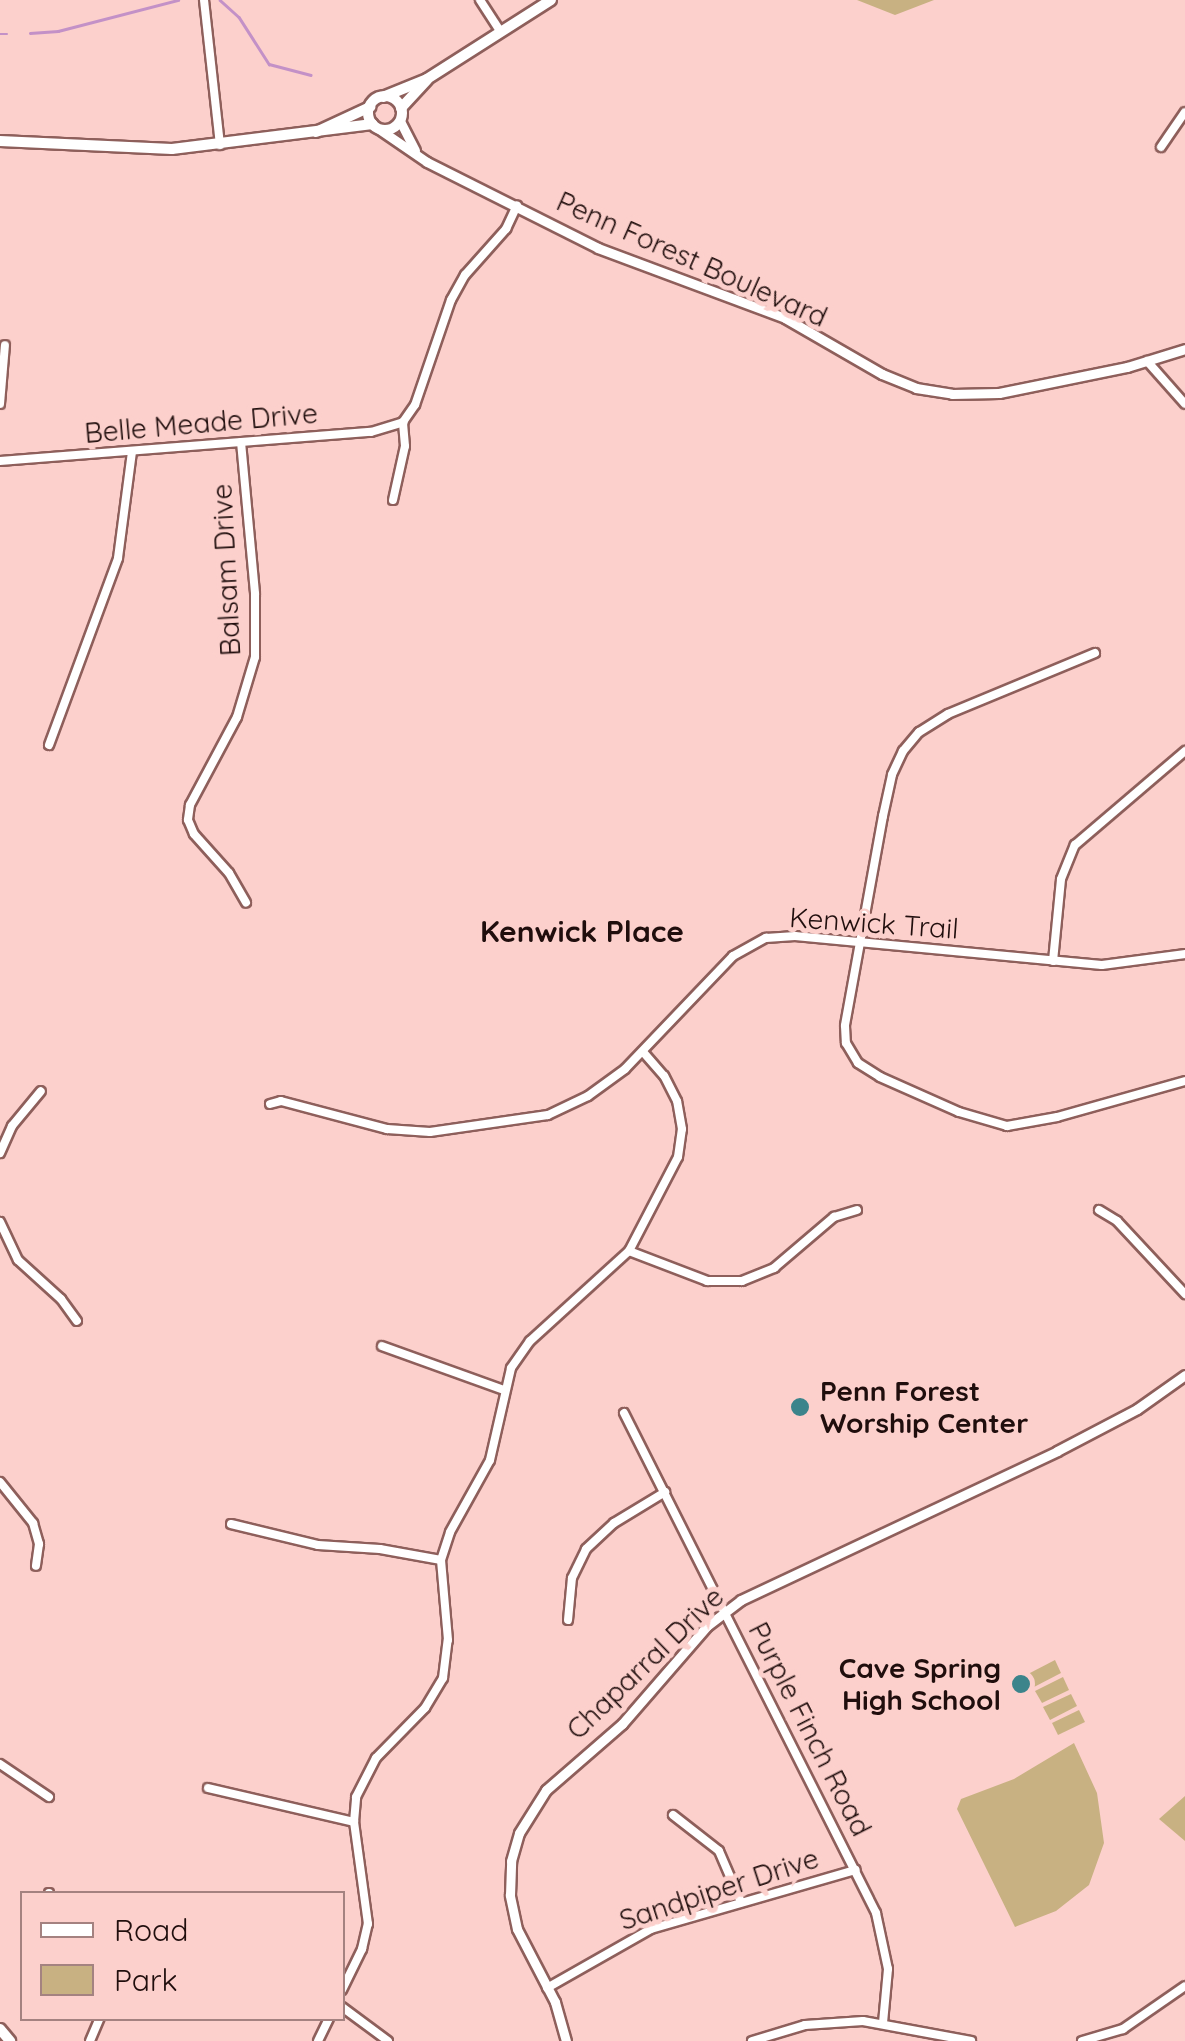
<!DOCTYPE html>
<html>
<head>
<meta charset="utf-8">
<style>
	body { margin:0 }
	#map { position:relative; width:1185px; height:2041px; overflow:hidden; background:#fcd0cc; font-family:Quicksand,sans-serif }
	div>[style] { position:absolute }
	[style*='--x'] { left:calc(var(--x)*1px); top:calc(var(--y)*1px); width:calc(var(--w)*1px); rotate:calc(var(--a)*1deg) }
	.green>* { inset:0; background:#c8b182 }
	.stream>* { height:2.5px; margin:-1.25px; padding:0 1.25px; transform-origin:1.25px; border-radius:1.25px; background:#c391c7 }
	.roads { filter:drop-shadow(2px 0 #8e5f5b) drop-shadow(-2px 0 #8e5f5b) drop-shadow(0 2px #8e5f5b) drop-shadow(0 -2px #8e5f5b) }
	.minor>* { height:8px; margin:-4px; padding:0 4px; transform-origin:4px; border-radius:4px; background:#fff }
	.tertiary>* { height:9px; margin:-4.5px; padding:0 4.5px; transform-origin:4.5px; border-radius:4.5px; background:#fff }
	.secondary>* { height:10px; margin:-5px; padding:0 5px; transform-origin:5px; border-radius:5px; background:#fff }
	.secondary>.ring { margin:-5px; padding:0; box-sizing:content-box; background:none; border:10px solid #fff; border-radius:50% }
	.dots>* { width:28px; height:28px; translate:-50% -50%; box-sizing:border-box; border:5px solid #fcd0cc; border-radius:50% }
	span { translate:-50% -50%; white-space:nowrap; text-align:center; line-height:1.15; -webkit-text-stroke:10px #fcd0cc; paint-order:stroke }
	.street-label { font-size:28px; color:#200e0d }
	.poi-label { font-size:28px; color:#200e0d; font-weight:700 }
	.left { translate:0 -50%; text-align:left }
	.right { translate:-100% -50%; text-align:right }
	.neighbourhood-label { font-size:30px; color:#200e0d; font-weight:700 }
	.legend { position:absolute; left:20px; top:1891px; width:325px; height:130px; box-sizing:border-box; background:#fcd0cc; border:2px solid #a48280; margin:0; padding:12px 18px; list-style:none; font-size:30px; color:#200e0d }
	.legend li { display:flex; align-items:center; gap:20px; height:50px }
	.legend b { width:50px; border:2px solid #a48280 }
</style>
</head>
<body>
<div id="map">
	<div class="green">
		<i style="clip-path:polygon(857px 0,934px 0,895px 15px)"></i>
		<i style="clip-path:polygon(1055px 1660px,1061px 1673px,1034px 1687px,1028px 1674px)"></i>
		<i style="clip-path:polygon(1063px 1677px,1069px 1690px,1042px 1703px,1035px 1691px)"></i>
		<i style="clip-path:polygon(1071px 1694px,1077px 1706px,1050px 1720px,1043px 1707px)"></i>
		<i style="clip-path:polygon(1079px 1710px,1085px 1722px,1058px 1735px,1052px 1723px)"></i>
		<i style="clip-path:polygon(1074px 1743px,1097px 1793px,1104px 1843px,1089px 1885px,1056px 1911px,1015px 1927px,957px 1809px,961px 1799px,1014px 1779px)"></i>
		<i style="clip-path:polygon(1185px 1796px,1185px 1841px,1159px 1819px)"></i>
	</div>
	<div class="stream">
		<i style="--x:220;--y:0;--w:25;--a:42"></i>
		<i style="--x:239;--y:17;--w:56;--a:57.4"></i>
		<i style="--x:269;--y:64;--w:43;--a:14.7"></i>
		<i style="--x:30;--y:33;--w:28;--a:-4"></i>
		<i style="--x:58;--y:31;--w:124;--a:-14.5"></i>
		<i style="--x:0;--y:34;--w:7;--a:0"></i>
	</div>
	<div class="roads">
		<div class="minor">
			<i style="--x:204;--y:0;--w:146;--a:83.7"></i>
			<i style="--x:480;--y:0;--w:38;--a:57"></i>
			<i style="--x:1161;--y:147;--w:42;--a:-55.6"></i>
			<i style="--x:1147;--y:361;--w:57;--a:48.5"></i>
			<i style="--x:0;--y:404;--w:59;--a:-85.2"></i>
			<i style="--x:241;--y:442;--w:153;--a:84.7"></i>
			<i style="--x:255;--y:594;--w:63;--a:90"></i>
			<i style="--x:255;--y:657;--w:63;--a:106.7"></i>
			<i style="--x:237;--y:717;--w:100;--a:118.1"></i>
			<i style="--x:190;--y:805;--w:15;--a:98"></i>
			<i style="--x:188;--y:820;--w:15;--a:67"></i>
			<i style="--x:194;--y:834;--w:52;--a:48.1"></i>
			<i style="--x:229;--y:873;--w:34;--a:60"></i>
			<i style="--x:0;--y:461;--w:372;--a:-4.5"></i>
			<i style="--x:371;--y:432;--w:34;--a:-17"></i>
			<i style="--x:393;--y:500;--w:55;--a:-77.5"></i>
			<i style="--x:405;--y:446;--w:24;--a:-95"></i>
			<i style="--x:403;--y:422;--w:21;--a:-55"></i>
			<i style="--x:415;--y:405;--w:111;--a:-71.1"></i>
			<i style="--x:451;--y:300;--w:29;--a:-61"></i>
			<i style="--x:465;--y:275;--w:62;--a:-48.3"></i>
			<i style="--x:506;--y:229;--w:26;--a:-65"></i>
			<i style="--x:1095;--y:653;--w:159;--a:157.5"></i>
			<i style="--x:948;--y:714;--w:34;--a:148"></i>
			<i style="--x:919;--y:732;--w:25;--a:130"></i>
			<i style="--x:903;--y:751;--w:26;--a:115"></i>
			<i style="--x:892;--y:775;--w:42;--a:102.4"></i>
			<i style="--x:883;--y:816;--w:213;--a:100.3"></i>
			<i style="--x:845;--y:1026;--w:17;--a:87"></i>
			<i style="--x:846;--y:1043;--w:23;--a:59"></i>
			<i style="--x:858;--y:1063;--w:26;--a:32"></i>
			<i style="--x:880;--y:1077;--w:86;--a:23.9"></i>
			<i style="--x:959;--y:1112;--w:50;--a:16.3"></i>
			<i style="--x:1007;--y:1126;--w:51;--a:-10.2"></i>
			<i style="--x:1057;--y:1117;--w:133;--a:-15.7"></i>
			<i style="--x:49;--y:745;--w:199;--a:-69.7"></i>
			<i style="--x:118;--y:558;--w:108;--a:-82.5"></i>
			<i style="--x:1053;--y:961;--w:82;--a:-84.4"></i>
			<i style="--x:1061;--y:879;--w:37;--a:-68"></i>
			<i style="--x:1075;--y:845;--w:145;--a:-40.5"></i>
			<i style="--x:270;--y:1104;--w:11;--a:-15"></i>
			<i style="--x:281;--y:1101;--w:110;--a:14.8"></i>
			<i style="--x:387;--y:1129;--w:43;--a:4"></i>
			<i style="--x:430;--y:1132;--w:119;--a:-8.2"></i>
			<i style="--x:548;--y:1115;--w:44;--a:-25.4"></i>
			<i style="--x:588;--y:1096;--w:46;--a:-36.1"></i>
			<i style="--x:625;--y:1069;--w:156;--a:-46.3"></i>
			<i style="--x:733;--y:956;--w:38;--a:-29"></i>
			<i style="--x:766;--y:938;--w:29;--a:-4"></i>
			<i style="--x:795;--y:936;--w:308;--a:5.4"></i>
			<i style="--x:1102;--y:965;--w:84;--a:-7.5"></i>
			<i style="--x:0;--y:1153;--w:30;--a:-66"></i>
			<i style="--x:12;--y:1126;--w:45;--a:-50.4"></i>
			<i style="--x:1099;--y:1210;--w:21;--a:31"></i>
			<i style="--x:1117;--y:1221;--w:100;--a:47"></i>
			<i style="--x:0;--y:1222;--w:42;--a:64.7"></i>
			<i style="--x:18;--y:1260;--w:58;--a:42.2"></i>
			<i style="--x:61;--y:1299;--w:27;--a:54"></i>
			<i style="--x:629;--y:1251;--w:84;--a:21"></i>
			<i style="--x:707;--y:1281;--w:35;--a:0"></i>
			<i style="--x:742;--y:1281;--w:35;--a:-22"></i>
			<i style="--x:774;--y:1268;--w:79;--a:-40.4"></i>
			<i style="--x:834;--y:1217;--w:24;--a:-17"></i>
			<i style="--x:382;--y:1346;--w:130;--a:19.8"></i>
			<i style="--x:624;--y:1413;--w:560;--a:63.25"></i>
			<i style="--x:876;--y:1913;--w:57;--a:77.9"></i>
			<i style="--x:888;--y:1969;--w:54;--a:95.3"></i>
			<i style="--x:0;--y:1482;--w:53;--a:51.2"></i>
			<i style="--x:33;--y:1523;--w:22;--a:74"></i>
			<i style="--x:39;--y:1544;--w:22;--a:98"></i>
			<i style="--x:231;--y:1524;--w:89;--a:13.6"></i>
			<i style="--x:318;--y:1545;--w:62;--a:3.7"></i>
			<i style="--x:380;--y:1549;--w:62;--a:10.2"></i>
			<i style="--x:568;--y:1620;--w:42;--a:-84.6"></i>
			<i style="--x:572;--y:1578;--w:32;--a:-64"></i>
			<i style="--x:586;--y:1549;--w:38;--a:-43"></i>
			<i style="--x:614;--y:1523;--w:60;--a:-31.3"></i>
			<i style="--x:0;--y:1764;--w:59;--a:34"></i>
			<i style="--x:208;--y:1788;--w:150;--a:13.1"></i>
			<i style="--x:673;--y:1815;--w:58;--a:38"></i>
			<i style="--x:719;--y:1851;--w:56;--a:66.7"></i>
			<i style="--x:49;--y:1893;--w:1;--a:90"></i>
			<i style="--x:547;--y:1988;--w:120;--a:-29.6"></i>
			<i style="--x:651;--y:1929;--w:213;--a:-16.1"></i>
			<i style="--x:342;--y:1990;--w:46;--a:-64"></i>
			<i style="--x:362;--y:1949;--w:26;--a:-77"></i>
			<i style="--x:368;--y:1924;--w:103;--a:-97.8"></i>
			<i style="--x:354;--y:1822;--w:25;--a:-85"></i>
			<i style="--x:356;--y:1797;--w:44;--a:-62.9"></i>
			<i style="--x:376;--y:1758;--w:70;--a:-45.6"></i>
			<i style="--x:425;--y:1708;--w:35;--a:-59"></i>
			<i style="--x:443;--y:1678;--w:38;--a:-83"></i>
			<i style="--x:448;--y:1640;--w:80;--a:-95"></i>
			<i style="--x:441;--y:1560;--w:29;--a:-72"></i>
			<i style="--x:450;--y:1532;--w:82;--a:-60.9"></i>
			<i style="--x:490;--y:1460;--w:94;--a:-77.1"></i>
			<i style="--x:511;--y:1368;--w:33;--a:-55"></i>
			<i style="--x:530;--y:1341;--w:134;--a:-42.3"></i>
			<i style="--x:629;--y:1251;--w:106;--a:-62.5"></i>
			<i style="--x:678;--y:1157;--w:28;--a:-82"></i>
			<i style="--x:682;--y:1129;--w:28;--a:-100"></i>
			<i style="--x:677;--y:1101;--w:28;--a:-117"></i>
			<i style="--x:664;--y:1076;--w:32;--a:-131"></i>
			<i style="--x:342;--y:2007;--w:57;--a:36.5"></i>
			<i style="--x:90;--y:2041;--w:25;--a:-67"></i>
			<i style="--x:318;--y:2041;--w:25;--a:-64"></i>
			<i style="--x:752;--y:2041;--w:55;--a:-16.8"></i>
			<i style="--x:805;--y:2025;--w:58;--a:-3.9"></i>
			<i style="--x:863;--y:2021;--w:110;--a:10.5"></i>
			<i style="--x:1082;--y:2041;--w:43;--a:-16.3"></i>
			<i style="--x:1123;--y:2029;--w:75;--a:-34.7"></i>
		</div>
		<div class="tertiary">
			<i style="--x:400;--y:121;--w:33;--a:63"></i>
			<i style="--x:379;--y:129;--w:58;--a:34.5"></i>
			<i style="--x:427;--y:162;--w:191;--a:26.7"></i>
			<i style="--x:598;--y:248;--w:200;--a:20.5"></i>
			<i style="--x:785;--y:318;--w:112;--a:30"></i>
			<i style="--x:882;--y:374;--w:37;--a:22"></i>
			<i style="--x:916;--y:388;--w:36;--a:9"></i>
			<i style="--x:952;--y:394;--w:47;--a:-1.2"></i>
			<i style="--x:999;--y:393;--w:131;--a:-11.5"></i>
			<i style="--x:1127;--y:367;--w:61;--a:-17.2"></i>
			<i style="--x:566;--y:2041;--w:41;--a:-105.8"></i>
			<i style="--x:555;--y:2002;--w:82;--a:-117.5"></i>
			<i style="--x:517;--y:1929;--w:35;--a:-102"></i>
			<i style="--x:510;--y:1895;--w:34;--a:-88"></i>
			<i style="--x:511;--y:1861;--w:29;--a:-74"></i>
			<i style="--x:519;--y:1833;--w:51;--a:-57.9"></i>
			<i style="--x:546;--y:1790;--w:101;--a:-41"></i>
			<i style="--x:622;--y:1724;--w:130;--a:-49.1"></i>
			<i style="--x:707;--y:1626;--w:43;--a:-37.4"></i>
			<i style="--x:741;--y:1600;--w:349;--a:-25.2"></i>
			<i style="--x:1057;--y:1451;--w:90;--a:-27.7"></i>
			<i style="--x:1137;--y:1409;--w:59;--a:-35.3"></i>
		</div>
		<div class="secondary">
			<i class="ring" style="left:368px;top:96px;width:24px;height:24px"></i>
			<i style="--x:383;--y:97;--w:48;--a:-22.2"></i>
			<i style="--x:427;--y:79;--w:147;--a:-32.5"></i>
			<i style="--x:401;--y:108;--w:38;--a:-47"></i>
			<i style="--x:316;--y:132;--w:60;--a:-24.8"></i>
			<i style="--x:0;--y:141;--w:172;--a:2.7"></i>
			<i style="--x:172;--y:149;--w:202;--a:-7.1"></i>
			<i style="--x:0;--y:2029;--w:16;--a:50"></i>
		</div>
	</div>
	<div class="dots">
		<i style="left:800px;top:1407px;background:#3c848b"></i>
		<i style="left:1021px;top:1684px;background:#3c848b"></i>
	</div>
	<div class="street-label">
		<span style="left:692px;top:259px;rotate:24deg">Penn Forest Boulevard</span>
		<span style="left:201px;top:423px;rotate:-5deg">Belle Meade Drive</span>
		<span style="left:226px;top:570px;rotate:-93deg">Balsam Drive</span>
		<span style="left:874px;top:923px;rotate:4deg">Kenwick Trail</span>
		<span style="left:645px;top:1663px;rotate:-44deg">Chaparral Drive</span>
		<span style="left:810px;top:1729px;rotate:63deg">Purple Finch Road</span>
		<span style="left:719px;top:1889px;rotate:-18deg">Sandpiper Drive</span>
	</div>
	<div class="poi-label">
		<span class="left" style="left:820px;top:1407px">Penn Forest<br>Worship Center</span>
		<span class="right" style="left:1001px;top:1684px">Cave Spring<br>High School</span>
	</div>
	<div class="neighbourhood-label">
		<span style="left:582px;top:931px">Kenwick Place</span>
	</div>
	<ul class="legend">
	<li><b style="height:12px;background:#fff"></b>Road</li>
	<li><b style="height:28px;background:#c8b182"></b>Park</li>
	</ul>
</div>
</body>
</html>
